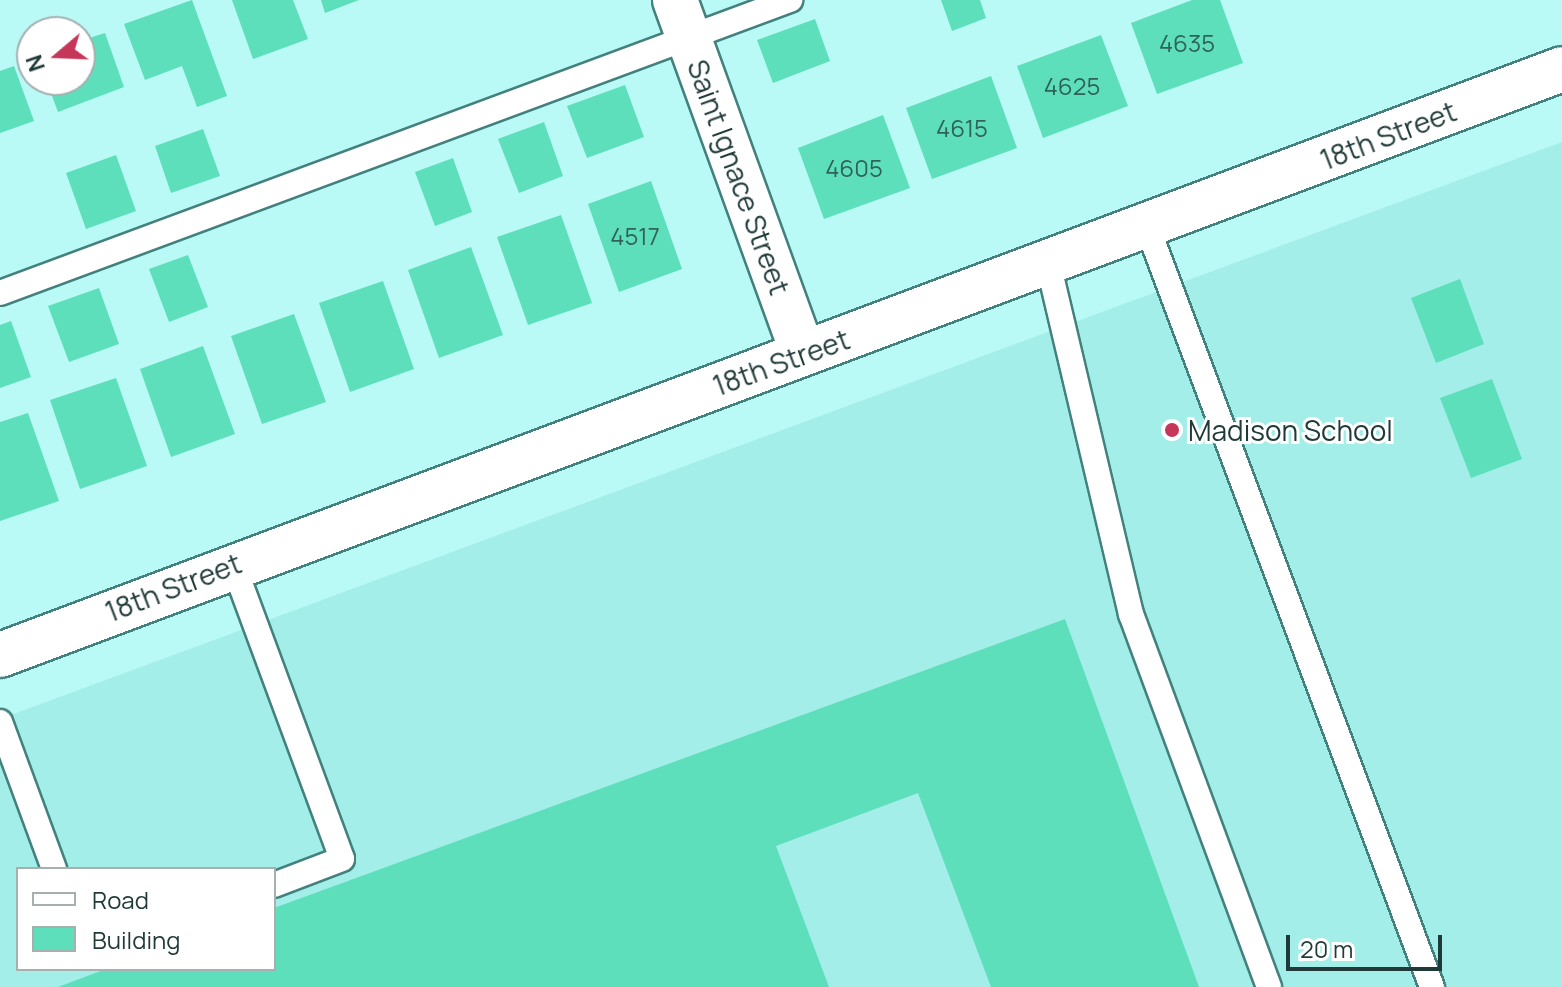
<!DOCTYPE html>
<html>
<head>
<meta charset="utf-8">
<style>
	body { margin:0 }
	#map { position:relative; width:1562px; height:987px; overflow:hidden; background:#b9faf6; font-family:Manrope,sans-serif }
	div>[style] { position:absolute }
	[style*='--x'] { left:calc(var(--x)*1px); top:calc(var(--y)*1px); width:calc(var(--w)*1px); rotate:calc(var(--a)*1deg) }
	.built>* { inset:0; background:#a3eee9 }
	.building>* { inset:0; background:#5edfbb }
	.roads { filter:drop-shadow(2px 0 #43817e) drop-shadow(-2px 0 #43817e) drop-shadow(0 2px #43817e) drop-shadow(0 -2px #43817e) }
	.service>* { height:24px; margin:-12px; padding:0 12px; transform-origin:12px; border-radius:12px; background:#fff }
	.minor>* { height:44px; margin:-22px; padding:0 22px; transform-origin:22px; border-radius:22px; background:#fff }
	.dots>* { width:22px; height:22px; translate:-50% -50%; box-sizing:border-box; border:4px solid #fff; border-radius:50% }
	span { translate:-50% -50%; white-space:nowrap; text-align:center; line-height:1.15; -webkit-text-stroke:6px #fff; paint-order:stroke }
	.number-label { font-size:24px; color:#2f6359 }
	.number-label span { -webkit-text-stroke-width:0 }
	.street-label { font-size:28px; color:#1f3a38 }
	.poi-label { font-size:28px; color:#1f3a38 }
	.left { translate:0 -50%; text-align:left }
	.legend { position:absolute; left:16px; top:867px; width:260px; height:104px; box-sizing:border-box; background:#fff; border:2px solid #a5b0af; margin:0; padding:10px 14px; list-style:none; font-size:24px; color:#1f3a38 }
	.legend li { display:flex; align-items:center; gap:16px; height:40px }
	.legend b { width:40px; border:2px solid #a5b0af }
	.north { position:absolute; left:16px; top:16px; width:80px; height:80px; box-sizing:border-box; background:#fff; border:2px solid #a5b0af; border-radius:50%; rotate:251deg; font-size:22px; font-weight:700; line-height:32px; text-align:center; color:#1f3a38 }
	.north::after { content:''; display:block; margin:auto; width:28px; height:36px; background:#c63658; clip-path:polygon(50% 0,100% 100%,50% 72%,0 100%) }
	.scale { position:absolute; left:1286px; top:935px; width:156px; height:36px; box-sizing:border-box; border:4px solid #1f3a38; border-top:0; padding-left:10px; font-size:24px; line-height:28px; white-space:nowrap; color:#1f3a38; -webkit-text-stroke:6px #fff; paint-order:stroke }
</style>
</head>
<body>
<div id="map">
	<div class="built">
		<i style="clip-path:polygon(evenodd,1562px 142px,1562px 987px,0 987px,0 719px,1562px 142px,18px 869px,274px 869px,274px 969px,18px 969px,18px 869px)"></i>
	</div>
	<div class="building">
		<i style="clip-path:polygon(192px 0,227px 96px,197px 107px,182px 66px,145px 80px,124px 24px)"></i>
		<i style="clip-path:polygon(232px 0,293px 0,308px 39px,253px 59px)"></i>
		<i style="clip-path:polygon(321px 0,359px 0,325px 13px)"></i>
		<i style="clip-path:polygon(941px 0,980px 0,986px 18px,952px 31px)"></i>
		<i style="clip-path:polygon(1192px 0,1220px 0,1243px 63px,1157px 94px,1131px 23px)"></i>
		<i style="clip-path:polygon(815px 19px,830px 61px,773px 83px,757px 40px)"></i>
		<i style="clip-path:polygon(105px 33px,124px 87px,58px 112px,46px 80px,80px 80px,80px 41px)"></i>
		<i style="clip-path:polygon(1101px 35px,1128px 106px,1043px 138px,1017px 66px)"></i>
		<i style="clip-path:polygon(14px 66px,34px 121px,0 133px,0 71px)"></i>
		<i style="clip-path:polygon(991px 76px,1017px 148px,932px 179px,906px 108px)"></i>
		<i style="clip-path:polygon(625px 85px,644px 137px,587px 158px,567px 106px)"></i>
		<i style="clip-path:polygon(883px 115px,910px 188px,824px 219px,798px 148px)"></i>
		<i style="clip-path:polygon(544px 122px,563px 176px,519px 193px,498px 139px)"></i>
		<i style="clip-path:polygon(203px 129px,220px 176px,171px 193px,155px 146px)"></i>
		<i style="clip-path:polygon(116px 155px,136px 211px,86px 229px,66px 173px)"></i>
		<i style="clip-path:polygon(453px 158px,472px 212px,435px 226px,415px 172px)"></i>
		<i style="clip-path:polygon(651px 181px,682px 269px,619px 292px,588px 204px)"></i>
		<i style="clip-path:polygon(561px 215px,592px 303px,528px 325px,497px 237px)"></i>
		<i style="clip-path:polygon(471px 247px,503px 335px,439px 358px,408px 270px)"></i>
		<i style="clip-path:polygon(188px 255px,208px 307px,169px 322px,149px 269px)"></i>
		<i style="clip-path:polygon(1460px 279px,1484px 344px,1436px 363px,1411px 298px)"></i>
		<i style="clip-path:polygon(383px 281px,414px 369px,350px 392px,319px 303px)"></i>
		<i style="clip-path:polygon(99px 288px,119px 344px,69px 362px,48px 306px)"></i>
		<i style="clip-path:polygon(294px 314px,326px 402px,262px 424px,231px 336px)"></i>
		<i style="clip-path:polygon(11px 321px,31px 377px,0 388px,0 325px)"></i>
		<i style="clip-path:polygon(203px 346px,235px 434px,171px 457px,140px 369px)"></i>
		<i style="clip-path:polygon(116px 378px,147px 466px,80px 489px,50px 400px)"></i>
		<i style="clip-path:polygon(1492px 379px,1522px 459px,1471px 478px,1440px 398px)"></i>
		<i style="clip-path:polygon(28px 413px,59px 501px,0 521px,0 422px)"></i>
		<i style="clip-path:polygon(1065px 619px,1199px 987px,991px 987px,918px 793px,776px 846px,829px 987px,58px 987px,106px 969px,274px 969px,274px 908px)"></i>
	</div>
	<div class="roads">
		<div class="service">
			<i style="--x:1147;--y:226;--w:813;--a:69.47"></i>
			<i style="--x:1048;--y:263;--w:361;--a:76.7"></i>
			<i style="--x:1131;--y:614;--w:398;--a:69.7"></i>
			<i style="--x:0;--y:293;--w:843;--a:-20.35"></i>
			<i style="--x:233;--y:564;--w:314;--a:69.7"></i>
			<i style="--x:342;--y:859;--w:73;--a:159.1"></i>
			<i style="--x:0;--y:722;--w:157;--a:69.8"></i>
		</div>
		<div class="minor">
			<i style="--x:675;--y:0;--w:375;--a:70.1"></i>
			<i style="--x:0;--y:655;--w:1668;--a:-20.56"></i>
		</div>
	</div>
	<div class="dots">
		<i style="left:1172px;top:430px;background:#c63658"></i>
	</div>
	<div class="number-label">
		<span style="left:1187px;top:43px">4635</span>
		<span style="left:1072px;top:86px">4625</span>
		<span style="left:962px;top:128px">4615</span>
		<span style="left:854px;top:168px">4605</span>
		<span style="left:635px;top:236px">4517</span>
	</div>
	<div class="street-label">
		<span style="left:1388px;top:135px;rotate:-21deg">18th Street</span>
		<span style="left:739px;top:177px;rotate:70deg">Saint Ignace Street</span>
		<span style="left:781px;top:362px;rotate:-20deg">18th Street</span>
		<span style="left:173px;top:587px;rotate:-21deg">18th Street</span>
	</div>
	<div class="poi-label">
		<span class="left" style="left:1188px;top:430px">Madison School</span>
	</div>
	<ul class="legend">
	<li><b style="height:10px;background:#fff"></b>Road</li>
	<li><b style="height:22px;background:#5edfbb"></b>Building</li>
	</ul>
	<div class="north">N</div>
	<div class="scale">20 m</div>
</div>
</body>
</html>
